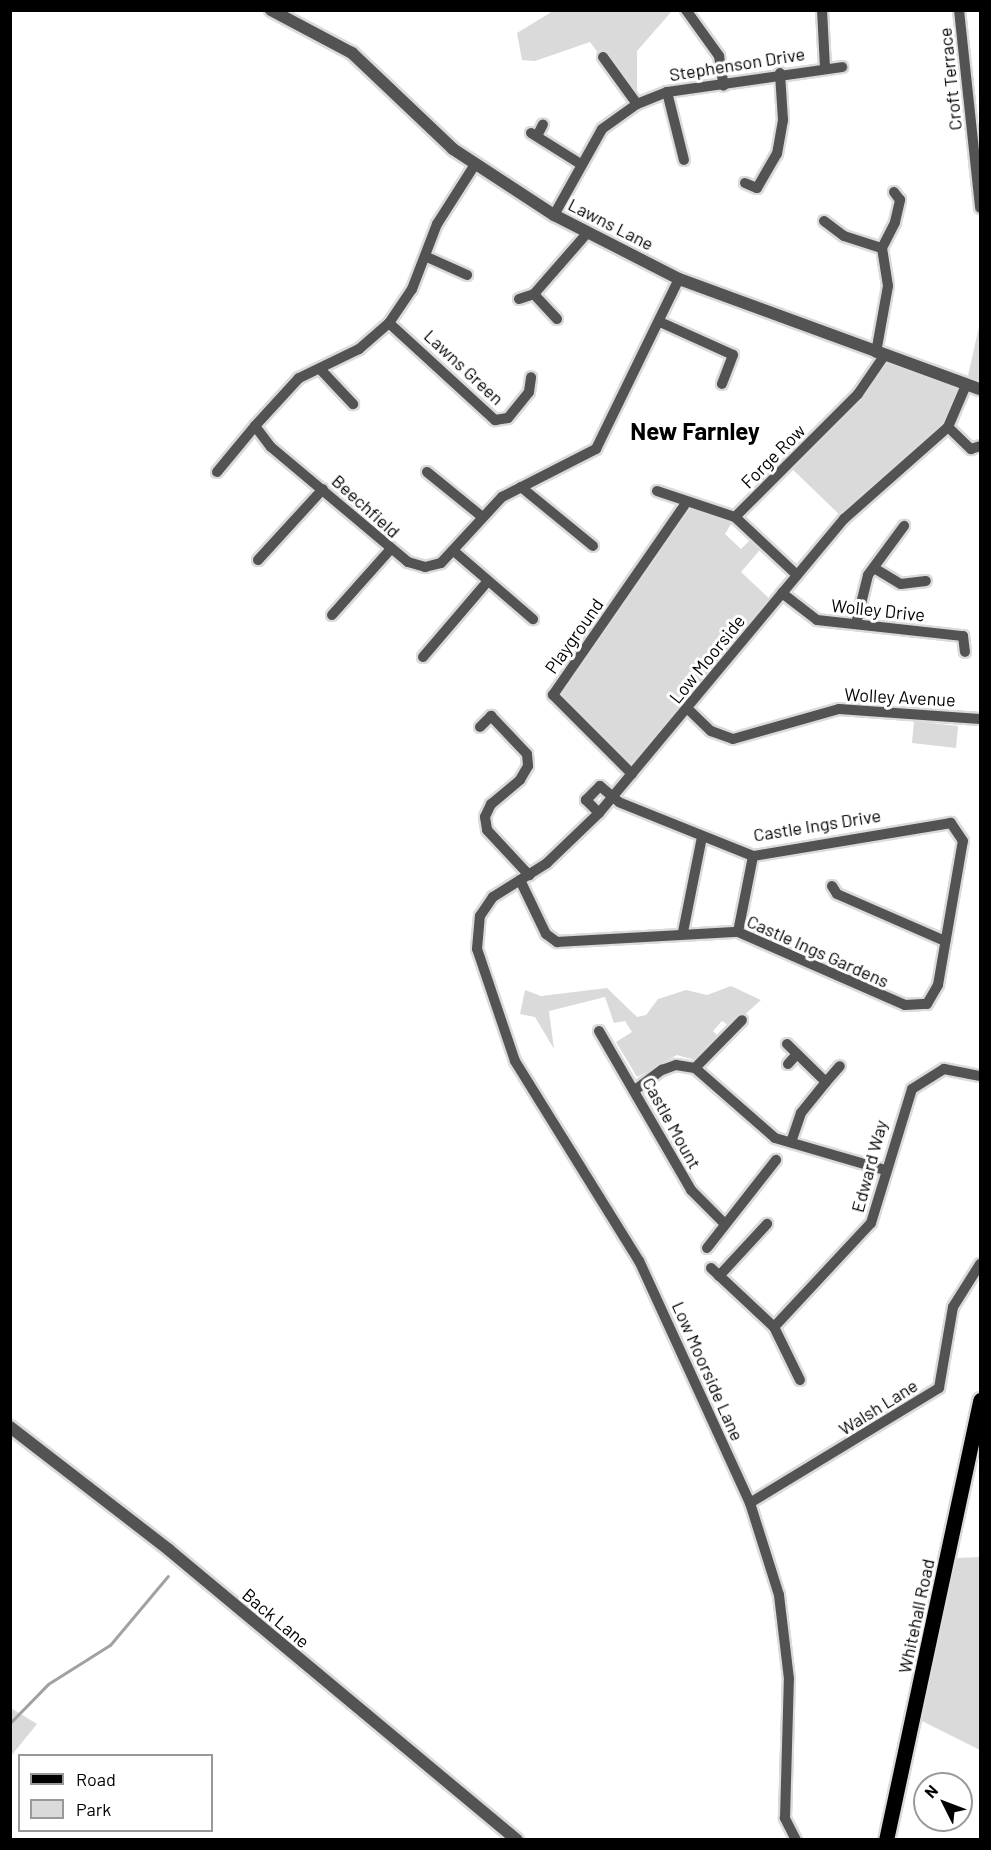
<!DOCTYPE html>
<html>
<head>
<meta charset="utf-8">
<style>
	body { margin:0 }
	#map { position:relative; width:991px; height:1850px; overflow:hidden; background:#fff; font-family:Barlow,sans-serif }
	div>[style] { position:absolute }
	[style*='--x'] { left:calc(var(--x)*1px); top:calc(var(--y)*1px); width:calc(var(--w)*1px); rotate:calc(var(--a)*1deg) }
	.green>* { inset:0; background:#dadada }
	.stream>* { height:3px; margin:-1.5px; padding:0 1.5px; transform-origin:1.5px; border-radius:1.5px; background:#a1a1a1 }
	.roads { filter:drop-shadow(2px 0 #dbdbdb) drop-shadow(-2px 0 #dbdbdb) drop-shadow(0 2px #dbdbdb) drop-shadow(0 -2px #dbdbdb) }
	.minor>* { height:10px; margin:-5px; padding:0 5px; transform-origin:5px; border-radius:5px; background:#535353 }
	.tertiary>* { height:12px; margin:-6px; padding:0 6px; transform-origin:6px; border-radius:6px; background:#535353 }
	.primary>* { height:15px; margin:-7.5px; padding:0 7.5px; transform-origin:7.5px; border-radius:7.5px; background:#000 }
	span { translate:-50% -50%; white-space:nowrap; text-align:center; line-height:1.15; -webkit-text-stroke:6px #fff; paint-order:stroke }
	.street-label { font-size:18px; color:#000 }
	.district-label { font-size:24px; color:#000; font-weight:700 }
	.frame { position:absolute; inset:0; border:12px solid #000; pointer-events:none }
	.legend { position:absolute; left:18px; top:1754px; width:195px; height:78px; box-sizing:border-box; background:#fff; border:2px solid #999; margin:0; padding:8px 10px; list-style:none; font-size:18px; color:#000 }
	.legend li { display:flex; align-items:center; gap:12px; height:30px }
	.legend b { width:30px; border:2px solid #999 }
	.north { position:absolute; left:913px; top:1772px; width:60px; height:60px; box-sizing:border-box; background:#fff; border:2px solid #999; border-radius:50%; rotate:312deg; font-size:16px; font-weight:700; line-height:24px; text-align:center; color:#000 }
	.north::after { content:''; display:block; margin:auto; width:21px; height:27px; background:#000; clip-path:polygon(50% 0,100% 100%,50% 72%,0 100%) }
</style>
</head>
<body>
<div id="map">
	<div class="green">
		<i style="clip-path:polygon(553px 11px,672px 11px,637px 51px,637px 104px,590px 42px,535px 61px,522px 60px,517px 33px)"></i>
		<i style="clip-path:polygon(980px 322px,980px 389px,966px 385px,960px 409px,844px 519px,788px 465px,841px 411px,884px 356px,966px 385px)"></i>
		<i style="clip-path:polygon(686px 503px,735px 517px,725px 534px,741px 549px,755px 535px,765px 544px,741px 572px,774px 603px,632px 774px,553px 695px)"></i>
		<i style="clip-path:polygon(914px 721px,958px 726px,956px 748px,912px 743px)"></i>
		<i style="clip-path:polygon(731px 986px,761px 1000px,731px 1027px,722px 1021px,713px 1031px,720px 1038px,695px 1060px,677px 1055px,637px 1077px,616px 1042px,632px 1032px,625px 1021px,614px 1023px,605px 997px,549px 1011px,554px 1049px,535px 1017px,520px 1014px,525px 990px,541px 996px,607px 988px,637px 1017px,646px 1015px,658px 999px,686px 990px,707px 995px)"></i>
		<i style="clip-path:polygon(980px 1557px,980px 1750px,922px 1721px,956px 1558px)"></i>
		<i style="clip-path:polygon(11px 1708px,37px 1724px,11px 1756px)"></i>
	</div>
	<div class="stream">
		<i style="--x:10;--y:1723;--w:54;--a:-45.7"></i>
		<i style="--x:48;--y:1684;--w:73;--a:-32.2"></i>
		<i style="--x:110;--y:1645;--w:90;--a:-50"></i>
	</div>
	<div class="roads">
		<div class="minor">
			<i style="--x:686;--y:10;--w:57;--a:54.3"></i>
			<i style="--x:719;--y:56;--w:30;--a:81"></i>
			<i style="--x:822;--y:10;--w:57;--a:87"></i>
			<i style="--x:959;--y:10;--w:199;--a:83.9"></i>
			<i style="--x:603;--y:57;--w:58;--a:54.1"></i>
			<i style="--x:667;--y:92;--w:70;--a:76"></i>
			<i style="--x:531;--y:133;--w:57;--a:32"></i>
			<i style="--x:537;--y:136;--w:13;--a:-63"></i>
			<i style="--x:474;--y:166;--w:69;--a:122.5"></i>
			<i style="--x:437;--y:224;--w:70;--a:111"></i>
			<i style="--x:412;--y:289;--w:41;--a:124.1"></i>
			<i style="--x:389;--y:323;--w:40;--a:139"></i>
			<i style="--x:359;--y:349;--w:67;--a:154.2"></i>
			<i style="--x:299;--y:378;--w:65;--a:132.5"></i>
			<i style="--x:255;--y:426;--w:26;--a:53"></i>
			<i style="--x:271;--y:447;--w:179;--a:40"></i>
			<i style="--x:408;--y:562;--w:18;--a:16"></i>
			<i style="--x:425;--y:567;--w:16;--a:-14"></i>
			<i style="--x:441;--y:563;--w:90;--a:-47.3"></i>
			<i style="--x:502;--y:497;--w:106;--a:-27.1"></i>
			<i style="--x:596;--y:449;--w:189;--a:-64"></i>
			<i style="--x:745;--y:183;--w:13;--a:23"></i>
			<i style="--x:757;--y:188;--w:39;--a:-60"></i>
			<i style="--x:777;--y:154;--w:35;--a:-80"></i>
			<i style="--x:783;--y:120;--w:47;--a:-93.7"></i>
			<i style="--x:554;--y:215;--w:98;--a:-60.8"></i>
			<i style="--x:602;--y:129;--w:43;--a:-35.5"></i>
			<i style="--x:637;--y:104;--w:32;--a:-22"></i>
			<i style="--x:667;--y:92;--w:177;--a:-8.1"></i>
			<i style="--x:824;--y:221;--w:25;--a:37"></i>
			<i style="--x:844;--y:236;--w:40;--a:18"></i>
			<i style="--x:882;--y:248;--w:38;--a:81"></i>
			<i style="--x:888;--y:286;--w:68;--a:100.2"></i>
			<i style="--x:882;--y:248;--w:29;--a:-63"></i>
			<i style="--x:895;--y:222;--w:23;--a:-77"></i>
			<i style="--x:900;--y:200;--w:10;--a:-127"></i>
			<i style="--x:427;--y:257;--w:44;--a:24.2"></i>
			<i style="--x:519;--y:299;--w:16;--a:-18"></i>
			<i style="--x:557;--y:319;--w:34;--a:-133"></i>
			<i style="--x:534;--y:294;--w:82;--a:-48.9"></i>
			<i style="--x:660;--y:322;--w:80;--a:24.3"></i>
			<i style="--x:733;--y:355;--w:31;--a:111"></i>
			<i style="--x:389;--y:323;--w:144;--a:42.5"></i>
			<i style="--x:495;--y:420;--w:13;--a:-9"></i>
			<i style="--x:508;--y:418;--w:33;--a:-51"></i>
			<i style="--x:529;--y:392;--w:15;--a:-82"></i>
			<i style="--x:321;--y:370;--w:47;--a:46.7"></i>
			<i style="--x:948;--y:427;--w:32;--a:44"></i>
			<i style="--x:971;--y:449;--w:9;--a:-18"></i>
			<i style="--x:217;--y:472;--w:60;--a:-50.4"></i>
			<i style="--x:427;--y:472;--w:68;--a:39.1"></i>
			<i style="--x:521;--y:487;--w:93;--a:39.3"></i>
			<i style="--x:657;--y:491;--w:82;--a:18.4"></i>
			<i style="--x:735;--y:517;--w:174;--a:-45"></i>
			<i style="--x:858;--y:394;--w:46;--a:-55.6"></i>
			<i style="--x:735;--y:517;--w:85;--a:43.1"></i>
			<i style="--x:455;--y:552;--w:103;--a:40.7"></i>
			<i style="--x:258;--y:560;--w:96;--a:-47.5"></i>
			<i style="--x:874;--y:568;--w:31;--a:31"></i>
			<i style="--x:901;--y:584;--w:25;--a:-7"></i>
			<i style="--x:782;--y:593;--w:44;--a:37.6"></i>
			<i style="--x:817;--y:620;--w:147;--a:6.3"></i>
			<i style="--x:963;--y:636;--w:16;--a:83"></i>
			<i style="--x:332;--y:615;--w:87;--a:-48.3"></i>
			<i style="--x:856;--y:624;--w:50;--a:-76.2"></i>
			<i style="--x:868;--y:575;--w:61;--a:-53.7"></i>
			<i style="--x:423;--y:657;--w:100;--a:-49.5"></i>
			<i style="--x:688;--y:709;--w:32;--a:44"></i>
			<i style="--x:711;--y:731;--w:23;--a:20"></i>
			<i style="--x:733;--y:739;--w:110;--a:-15.8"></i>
			<i style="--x:839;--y:709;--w:141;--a:4.1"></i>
			<i style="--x:480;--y:727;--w:16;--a:-45"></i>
			<i style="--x:491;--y:716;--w:52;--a:46.5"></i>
			<i style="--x:527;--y:754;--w:12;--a:85"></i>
			<i style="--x:528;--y:766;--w:16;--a:120"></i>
			<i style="--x:520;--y:780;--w:38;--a:140"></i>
			<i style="--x:491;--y:804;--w:14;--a:115"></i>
			<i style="--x:485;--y:817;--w:13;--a:81"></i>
			<i style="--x:487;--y:830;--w:62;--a:47"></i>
			<i style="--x:632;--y:774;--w:112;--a:-135"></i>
			<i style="--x:553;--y:695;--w:234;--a:-55.3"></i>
			<i style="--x:520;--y:880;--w:60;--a:64.3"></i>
			<i style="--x:546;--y:934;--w:14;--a:36"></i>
			<i style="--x:557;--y:942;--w:181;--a:-3.2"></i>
			<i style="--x:738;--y:932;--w:182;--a:23.6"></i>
			<i style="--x:905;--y:1005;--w:22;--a:-3"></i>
			<i style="--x:927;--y:1004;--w:22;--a:-60"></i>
			<i style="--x:938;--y:985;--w:146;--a:-80.2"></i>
			<i style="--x:963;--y:841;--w:22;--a:-124"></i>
			<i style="--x:951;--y:823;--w:201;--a:170.5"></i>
			<i style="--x:753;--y:856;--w:144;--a:-158.1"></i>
			<i style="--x:619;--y:802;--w:25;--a:-140"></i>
			<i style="--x:600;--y:786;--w:20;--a:135"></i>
			<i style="--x:586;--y:800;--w:18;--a:45"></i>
			<i style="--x:832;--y:886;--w:9;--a:58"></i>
			<i style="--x:837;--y:894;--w:118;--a:23.5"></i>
			<i style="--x:683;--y:932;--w:97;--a:-78.7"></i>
			<i style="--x:738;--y:932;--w:77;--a:-78.8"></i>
			<i style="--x:599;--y:1031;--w:184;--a:59.9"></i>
			<i style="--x:691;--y:1190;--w:48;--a:45"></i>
			<i style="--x:787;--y:1044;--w:54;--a:44.3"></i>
			<i style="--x:826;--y:1082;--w:40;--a:129"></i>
			<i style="--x:801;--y:1113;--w:31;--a:109"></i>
			<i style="--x:788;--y:1064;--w:13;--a:-48"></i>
			<i style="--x:695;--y:1068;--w:67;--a:-45.6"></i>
			<i style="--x:826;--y:1082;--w:21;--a:-49"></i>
			<i style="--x:635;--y:1090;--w:34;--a:-37"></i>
			<i style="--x:662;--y:1070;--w:15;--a:-20"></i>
			<i style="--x:676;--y:1065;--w:19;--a:9"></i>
			<i style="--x:695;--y:1068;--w:106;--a:41.2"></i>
			<i style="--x:775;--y:1138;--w:115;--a:16.2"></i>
			<i style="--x:707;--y:1248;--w:112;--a:-51.9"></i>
			<i style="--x:711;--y:1268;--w:86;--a:43.1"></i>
			<i style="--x:774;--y:1327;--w:59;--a:63.9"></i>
			<i style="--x:719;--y:1276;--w:71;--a:-47.3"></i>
			<i style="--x:774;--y:1327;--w:142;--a:-47"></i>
			<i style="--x:871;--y:1223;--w:140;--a:-73"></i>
			<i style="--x:912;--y:1089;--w:38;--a:-32"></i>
			<i style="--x:944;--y:1069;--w:37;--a:11"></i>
			<i style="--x:750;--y:1503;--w:221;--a:-31.3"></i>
			<i style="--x:939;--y:1388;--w:82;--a:-80.2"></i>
			<i style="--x:953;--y:1307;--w:51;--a:-57.9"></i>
			<i style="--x:796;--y:1840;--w:25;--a:-117"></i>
			<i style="--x:785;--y:1818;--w:139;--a:-88.4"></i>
			<i style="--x:789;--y:1679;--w:85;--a:-96.8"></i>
			<i style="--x:779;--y:1595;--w:96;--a:-107.5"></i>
			<i style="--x:750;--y:1503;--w:266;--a:-114.6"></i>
			<i style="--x:639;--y:1261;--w:235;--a:-121.8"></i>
			<i style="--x:515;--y:1061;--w:118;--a:-108.7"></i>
			<i style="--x:477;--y:949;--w:33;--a:-85"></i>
			<i style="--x:480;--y:916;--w:23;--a:-56"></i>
			<i style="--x:493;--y:897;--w:64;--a:-32.2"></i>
			<i style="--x:547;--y:863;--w:72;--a:-43.9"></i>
			<i style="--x:599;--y:813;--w:383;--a:-50.2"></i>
			<i style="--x:844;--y:519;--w:139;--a:-41.5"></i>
			<i style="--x:948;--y:427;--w:46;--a:-66.8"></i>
		</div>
		<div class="tertiary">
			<i style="--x:271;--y:10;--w:92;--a:28"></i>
			<i style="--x:352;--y:53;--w:139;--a:43.5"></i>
			<i style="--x:453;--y:149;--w:121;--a:33.2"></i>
			<i style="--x:554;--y:215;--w:140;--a:27.1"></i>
			<i style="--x:679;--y:279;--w:320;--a:20.1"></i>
			<i style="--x:10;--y:1427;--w:201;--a:37.7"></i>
			<i style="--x:169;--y:1550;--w:453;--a:39.8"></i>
		</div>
		<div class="primary">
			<i style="--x:886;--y:1840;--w:450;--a:-77.9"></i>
		</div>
	</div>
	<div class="street-label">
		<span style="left:737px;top:64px;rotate:-9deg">Stephenson Drive</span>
		<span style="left:950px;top:79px;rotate:-96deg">Croft Terrace</span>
		<span style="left:611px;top:224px;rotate:27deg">Lawns Lane</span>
		<span style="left:464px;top:367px;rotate:43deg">Lawns Green</span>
		<span style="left:773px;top:456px;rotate:-45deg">Forge Row</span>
		<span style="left:366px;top:506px;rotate:42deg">Beechfield</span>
		<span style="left:878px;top:610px;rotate:6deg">Wolley Drive</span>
		<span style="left:574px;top:636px;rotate:-55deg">Playground</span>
		<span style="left:707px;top:659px;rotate:-51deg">Low Moorside</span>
		<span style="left:900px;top:697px;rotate:3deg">Wolley Avenue</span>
		<span style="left:817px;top:825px;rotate:-9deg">Castle Ings Drive</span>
		<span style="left:818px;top:951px;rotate:24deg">Castle Ings Gardens</span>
		<span style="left:672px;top:1123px;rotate:61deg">Castle Mount</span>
		<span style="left:869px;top:1166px;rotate:-75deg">Edward Way</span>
		<span style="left:708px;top:1371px;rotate:66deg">Low Moorside Lane</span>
		<span style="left:878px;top:1407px;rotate:-32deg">Walsh Lane</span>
		<span style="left:916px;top:1616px;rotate:-78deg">Whitehall Road</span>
		<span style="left:276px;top:1618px;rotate:40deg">Back Lane</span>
	</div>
	<div class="district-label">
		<span style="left:695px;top:431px">New Farnley</span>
	</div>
	<div class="frame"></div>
	<ul class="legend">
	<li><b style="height:8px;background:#000"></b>Road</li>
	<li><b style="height:16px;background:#dadada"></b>Park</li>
	</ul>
	<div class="north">N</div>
</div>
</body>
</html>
